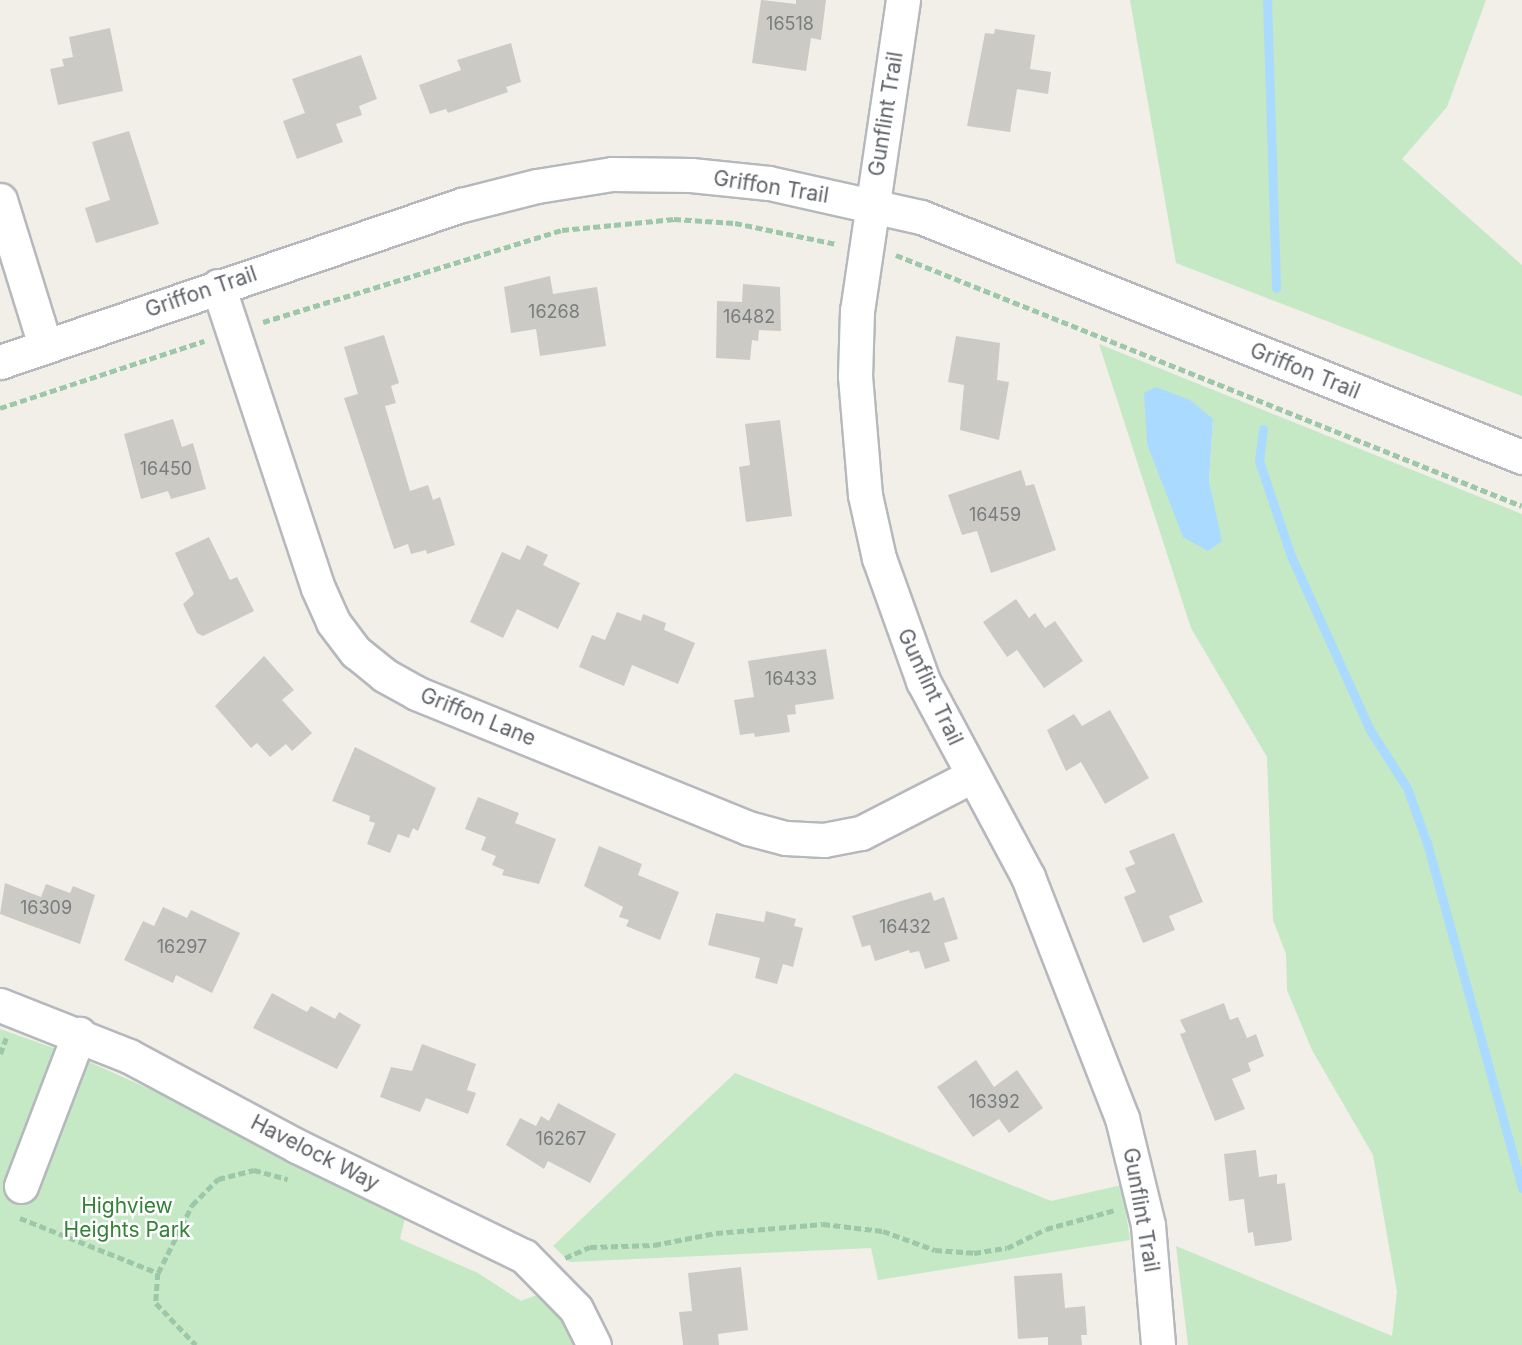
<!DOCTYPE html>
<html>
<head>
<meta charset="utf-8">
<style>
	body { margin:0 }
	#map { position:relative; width:1522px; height:1345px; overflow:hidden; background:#f1efe8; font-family:Inter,sans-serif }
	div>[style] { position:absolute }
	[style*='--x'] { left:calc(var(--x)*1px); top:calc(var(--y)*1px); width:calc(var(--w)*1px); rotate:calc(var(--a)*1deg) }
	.green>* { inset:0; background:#c5e8c5 }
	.water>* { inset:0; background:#aadaff }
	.stream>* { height:9px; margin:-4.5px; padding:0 4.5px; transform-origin:4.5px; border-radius:4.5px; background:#aadaff }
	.building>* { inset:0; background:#cccac5 }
	.path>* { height:4.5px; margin-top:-2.25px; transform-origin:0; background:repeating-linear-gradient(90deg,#9cc7a9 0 7px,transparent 0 10.5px) }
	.roads { filter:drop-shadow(2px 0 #b5b8bc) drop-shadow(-2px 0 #b5b8bc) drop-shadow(0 2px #b5b8bc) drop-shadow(0 -2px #b5b8bc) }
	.minor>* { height:33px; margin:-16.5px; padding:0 16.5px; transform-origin:16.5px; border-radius:16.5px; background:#fff }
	span { translate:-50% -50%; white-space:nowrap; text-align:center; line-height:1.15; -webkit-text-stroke:5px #fff; paint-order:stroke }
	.number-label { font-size:18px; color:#7a7d7f }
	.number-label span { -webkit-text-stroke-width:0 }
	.street-label { font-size:21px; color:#5f6368 }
	.park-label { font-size:21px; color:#348238 }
</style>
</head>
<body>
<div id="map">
	<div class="green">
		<i style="clip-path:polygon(1130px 0,1486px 0,1447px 107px,1402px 159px,1522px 265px,1522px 396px,1176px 263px)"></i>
		<i style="clip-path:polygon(evenodd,1099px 344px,1522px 514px,1522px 1345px,1188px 1345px,1176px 1246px,1392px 1336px,1397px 1292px,1373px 1155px,1312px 1050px,1287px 990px,1286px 954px,1273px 920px,1267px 757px,1191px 628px,1099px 344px,1145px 393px,1213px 419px,1209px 481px,1214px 508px,1165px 485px,1147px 444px,1145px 393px)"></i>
		<i style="clip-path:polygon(0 1029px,76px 1056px,185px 1105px,405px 1218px,400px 1239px,478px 1273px,521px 1301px,540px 1294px,562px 1318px,575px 1345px,0 1345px)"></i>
		<i style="clip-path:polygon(735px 1073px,1051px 1201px,1122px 1185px,1130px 1240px,878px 1280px,871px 1248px,570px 1262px,553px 1246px)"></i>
	</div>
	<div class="water">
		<i style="clip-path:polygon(1156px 387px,1190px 400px,1213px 419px,1209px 481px,1222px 541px,1208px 551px,1183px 537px,1147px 444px,1144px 393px)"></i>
	</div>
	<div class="stream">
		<i style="--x:1267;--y:0;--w:288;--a:88.2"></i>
		<i style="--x:1263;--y:429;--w:32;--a:97"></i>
		<i style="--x:1259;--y:461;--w:100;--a:71.4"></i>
		<i style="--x:1291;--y:556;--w:191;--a:65.6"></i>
		<i style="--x:1370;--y:730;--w:69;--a:57.5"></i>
		<i style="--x:1407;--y:788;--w:59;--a:70"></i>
		<i style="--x:1427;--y:843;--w:358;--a:74.6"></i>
	</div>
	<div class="building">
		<i style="clip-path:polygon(761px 0,796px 4px,796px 0,826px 0,821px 40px,811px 38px,806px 71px,752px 63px)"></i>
		<i style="clip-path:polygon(110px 28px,123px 91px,58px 105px,50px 69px,64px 66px,62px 59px,73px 57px,69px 37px)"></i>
		<i style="clip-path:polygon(995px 29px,1035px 35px,1030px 69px,1051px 72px,1048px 94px,1017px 89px,1010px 132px,967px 126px,985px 33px,994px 34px)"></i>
		<i style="clip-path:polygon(511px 43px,521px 82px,506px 87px,508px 92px,448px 113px,446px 109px,430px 114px,419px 85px,461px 70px,457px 60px)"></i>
		<i style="clip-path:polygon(361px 55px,377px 99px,359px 106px,362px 115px,336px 124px,343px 142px,297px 159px,283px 121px,305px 113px,292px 79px)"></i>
		<i style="clip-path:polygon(129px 131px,159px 224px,96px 243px,85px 208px,110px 200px,92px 142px)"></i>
		<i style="clip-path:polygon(550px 276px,553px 294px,597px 287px,606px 346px,540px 356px,536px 329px,511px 333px,504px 287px)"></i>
		<i style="clip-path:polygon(743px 284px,780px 287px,781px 331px,759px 330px,758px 341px,752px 340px,750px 360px,716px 358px,717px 301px,742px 302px)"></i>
		<i style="clip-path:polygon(384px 335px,399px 383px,391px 386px,396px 403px,385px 406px,410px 491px,428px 485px,433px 500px,440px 497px,455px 545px,427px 554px,426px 550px,411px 554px,408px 544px,394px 549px,344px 398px,358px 394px,344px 347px)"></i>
		<i style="clip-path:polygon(956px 336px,1000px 343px,997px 380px,1009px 382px,999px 440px,960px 430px,964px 385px,948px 382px)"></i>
		<i style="clip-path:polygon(173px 419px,182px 447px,193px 443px,206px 489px,171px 499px,168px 491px,141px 499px,124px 434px)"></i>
		<i style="clip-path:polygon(780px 420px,792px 516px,746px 522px,739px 467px,750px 465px,745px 424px)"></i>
		<i style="clip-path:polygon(1021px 470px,1026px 486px,1034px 484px,1056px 550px,991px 573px,977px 531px,962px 535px,948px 495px)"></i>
		<i style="clip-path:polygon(209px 537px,230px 580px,237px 577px,254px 611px,203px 636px,197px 633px,183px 604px,194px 594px,175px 553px)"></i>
		<i style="clip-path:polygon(527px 545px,548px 555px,543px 565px,580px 583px,558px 629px,517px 609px,503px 638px,470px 622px,502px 552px,520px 560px)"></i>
		<i style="clip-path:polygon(1016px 599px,1029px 618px,1035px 613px,1045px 628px,1055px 621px,1083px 661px,1044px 688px,1017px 650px,1007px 657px,983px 622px)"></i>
		<i style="clip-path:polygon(617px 612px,641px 621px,643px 614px,666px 623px,664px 630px,695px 643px,678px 684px,632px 665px,624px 686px,579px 667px,592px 635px,605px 640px)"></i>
		<i style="clip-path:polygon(826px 649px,834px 699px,795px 705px,796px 714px,787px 715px,790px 732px,755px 737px,754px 733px,740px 735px,734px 700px,754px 697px,748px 661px)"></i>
		<i style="clip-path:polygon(264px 656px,294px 690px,282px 700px,312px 733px,292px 751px,286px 744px,270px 757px,257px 743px,251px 748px,215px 706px)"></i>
		<i style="clip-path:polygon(1110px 710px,1149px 778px,1105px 804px,1081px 762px,1066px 771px,1047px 730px,1074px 714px,1082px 726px)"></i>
		<i style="clip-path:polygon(355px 747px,436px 788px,418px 831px,413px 828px,409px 838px,398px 834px,390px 853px,367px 844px,375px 823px,369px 821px,370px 816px,332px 801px)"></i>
		<i style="clip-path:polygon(478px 797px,519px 813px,515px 823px,556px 839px,539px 884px,502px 875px,504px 870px,492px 865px,496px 856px,481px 850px,486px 837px,465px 829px)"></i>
		<i style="clip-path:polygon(1174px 833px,1203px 902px,1169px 916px,1175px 930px,1143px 943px,1124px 897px,1136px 892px,1125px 868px,1135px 864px,1129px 851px)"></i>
		<i style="clip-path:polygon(599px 846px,642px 864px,638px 875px,679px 892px,660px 940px,626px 926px,629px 920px,619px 917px,623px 907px,584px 886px)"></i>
		<i style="clip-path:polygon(5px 883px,41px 897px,46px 884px,70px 893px,73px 886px,95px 895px,80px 944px,0 914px)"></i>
		<i style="clip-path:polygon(931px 892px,934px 901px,944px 897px,958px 939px,944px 943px,950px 961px,925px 969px,919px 951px,910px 953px,909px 950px,875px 961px,870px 945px,862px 947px,852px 916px)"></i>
		<i style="clip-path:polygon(163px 907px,187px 918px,191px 910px,240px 933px,212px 993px,176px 975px,173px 983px,124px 960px,143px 921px,154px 926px)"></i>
		<i style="clip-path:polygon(766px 911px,796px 919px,794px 926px,803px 928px,793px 967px,783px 964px,777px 984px,755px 978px,760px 958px,708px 945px,716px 913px,764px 922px)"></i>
		<i style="clip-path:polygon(272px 993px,307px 1012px,311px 1006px,335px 1019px,339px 1012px,361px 1025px,337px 1069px,253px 1028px)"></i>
		<i style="clip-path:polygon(1224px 1003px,1230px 1020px,1238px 1017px,1247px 1038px,1256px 1034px,1264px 1056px,1248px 1063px,1251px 1071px,1232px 1079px,1245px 1109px,1215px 1121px,1180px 1034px,1186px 1032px,1180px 1020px)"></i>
		<i style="clip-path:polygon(422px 1044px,476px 1064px,467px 1090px,476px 1093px,468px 1114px,426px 1098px,420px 1112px,380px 1097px,391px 1067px,412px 1071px)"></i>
		<i style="clip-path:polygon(976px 1060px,994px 1087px,1017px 1070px,1043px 1108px,1009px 1133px,999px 1119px,973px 1137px,937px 1087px)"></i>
		<i style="clip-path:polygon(558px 1103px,616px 1134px,590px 1183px,548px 1161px,544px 1169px,506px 1145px,520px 1118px,536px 1126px,541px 1116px,549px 1121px)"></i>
		<i style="clip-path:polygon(1256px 1150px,1259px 1177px,1277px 1174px,1277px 1184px,1285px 1183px,1292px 1240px,1286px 1242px,1255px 1246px,1253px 1232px,1248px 1233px,1244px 1199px,1229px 1201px,1224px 1154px)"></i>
		<i style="clip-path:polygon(741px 1267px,748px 1330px,718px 1334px,719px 1345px,683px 1345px,679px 1312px,692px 1311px,688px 1273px)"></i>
		<i style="clip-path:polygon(1062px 1273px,1065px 1308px,1085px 1306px,1087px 1335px,1081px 1335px,1082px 1345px,1048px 1345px,1048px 1337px,1018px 1339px,1014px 1276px)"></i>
	</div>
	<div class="path">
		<i style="--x:896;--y:255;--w:674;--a:21.85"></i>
		<i style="--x:263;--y:322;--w:313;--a:-17.1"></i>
		<i style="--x:562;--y:230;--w:113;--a:-5.6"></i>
		<i style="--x:674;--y:219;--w:61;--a:3.8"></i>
		<i style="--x:735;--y:223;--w:103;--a:11.7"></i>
		<i style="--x:0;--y:408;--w:215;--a:-18.2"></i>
		<i style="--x:0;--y:1054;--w:17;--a:-69"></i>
		<i style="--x:20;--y:1218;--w:149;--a:21.7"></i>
		<i style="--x:158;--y:1273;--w:76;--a:-63.4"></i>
		<i style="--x:192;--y:1205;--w:37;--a:-45"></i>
		<i style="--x:218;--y:1179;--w:37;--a:-14"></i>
		<i style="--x:254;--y:1170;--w:35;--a:15"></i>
		<i style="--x:565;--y:1258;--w:27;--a:-24"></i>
		<i style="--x:590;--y:1247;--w:64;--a:-1.8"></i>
		<i style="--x:654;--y:1245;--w:63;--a:-11"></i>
		<i style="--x:716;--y:1233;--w:107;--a:-4.8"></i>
		<i style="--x:823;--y:1224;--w:60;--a:6.7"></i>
		<i style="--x:883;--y:1231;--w:55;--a:20.1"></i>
		<i style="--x:935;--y:1250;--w:39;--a:4"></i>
		<i style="--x:974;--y:1253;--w:33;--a:-9"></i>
		<i style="--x:1007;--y:1248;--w:43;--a:-26"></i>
		<i style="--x:1046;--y:1229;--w:72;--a:-15.4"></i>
		<i style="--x:158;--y:1273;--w:30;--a:94"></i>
		<i style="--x:156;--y:1303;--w:58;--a:46.4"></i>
	</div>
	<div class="roads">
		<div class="minor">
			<i style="--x:903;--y:0;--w:313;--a:98.4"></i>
			<i style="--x:857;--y:310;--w:66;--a:91.7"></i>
			<i style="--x:855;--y:376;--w:119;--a:85.2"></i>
			<i style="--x:865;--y:495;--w:65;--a:77.5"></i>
			<i style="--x:879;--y:558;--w:131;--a:70.3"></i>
			<i style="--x:923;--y:681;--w:222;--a:61.8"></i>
			<i style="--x:1028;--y:877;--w:259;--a:68.7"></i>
			<i style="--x:1122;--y:1118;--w:110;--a:76.3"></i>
			<i style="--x:1148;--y:1225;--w:120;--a:85.2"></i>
			<i style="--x:0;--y:200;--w:152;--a:72.8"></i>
			<i style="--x:218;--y:286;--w:318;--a:71.7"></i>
			<i style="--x:318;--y:588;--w:37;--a:66"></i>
			<i style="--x:333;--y:622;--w:38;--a:53"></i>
			<i style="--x:356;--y:652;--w:36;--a:39"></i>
			<i style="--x:384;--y:675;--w:37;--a:29"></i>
			<i style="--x:416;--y:693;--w:358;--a:22.1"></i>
			<i style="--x:748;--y:828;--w:39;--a:15"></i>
			<i style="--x:786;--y:838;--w:38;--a:3"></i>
			<i style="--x:824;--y:840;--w:38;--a:-11"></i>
			<i style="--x:861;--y:833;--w:125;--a:-27.2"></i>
			<i style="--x:0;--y:362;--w:488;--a:-18.8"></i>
			<i style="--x:462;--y:205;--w:77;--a:-14.2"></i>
			<i style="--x:537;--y:186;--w:76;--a:-9.1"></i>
			<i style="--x:612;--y:174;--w:79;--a:0.7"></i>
			<i style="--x:691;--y:175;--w:78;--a:5.9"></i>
			<i style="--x:769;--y:183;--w:156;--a:12.6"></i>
			<i style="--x:921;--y:217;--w:647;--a:21.77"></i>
			<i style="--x:0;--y:1005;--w:139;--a:21.6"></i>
			<i style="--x:129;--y:1056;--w:191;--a:28.2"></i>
			<i style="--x:297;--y:1146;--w:252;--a:25.9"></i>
			<i style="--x:524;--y:1256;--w:74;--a:45.5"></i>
			<i style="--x:576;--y:1309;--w:40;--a:63.4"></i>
			<i style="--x:21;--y:1186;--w:163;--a:-69.1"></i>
		</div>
	</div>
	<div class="number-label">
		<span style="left:790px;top:24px">16518</span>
		<span style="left:554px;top:312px">16268</span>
		<span style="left:749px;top:317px">16482</span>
		<span style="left:166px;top:469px">16450</span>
		<span style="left:995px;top:515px">16459</span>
		<span style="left:791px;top:679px">16433</span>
		<span style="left:46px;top:908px">16309</span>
		<span style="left:905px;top:927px">16432</span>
		<span style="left:182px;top:947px">16297</span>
		<span style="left:994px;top:1102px">16392</span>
		<span style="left:561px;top:1139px">16267</span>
	</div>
	<div class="street-label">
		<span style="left:886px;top:114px;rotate:-81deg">Gunflint Trail</span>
		<span style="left:771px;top:187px;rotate:9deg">Griffon Trail</span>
		<span style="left:201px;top:292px;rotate:-19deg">Griffon Trail</span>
		<span style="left:1305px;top:371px;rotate:22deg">Griffon Trail</span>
		<span style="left:930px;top:687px;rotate:65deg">Gunflint Trail</span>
		<span style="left:478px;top:717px;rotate:22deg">Griffon Lane</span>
		<span style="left:315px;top:1153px;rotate:27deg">Havelock Way</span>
		<span style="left:1141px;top:1210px;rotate:80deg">Gunflint Trail</span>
	</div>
	<div class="park-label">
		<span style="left:127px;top:1218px">Highview<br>Heights Park</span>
	</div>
</div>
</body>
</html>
